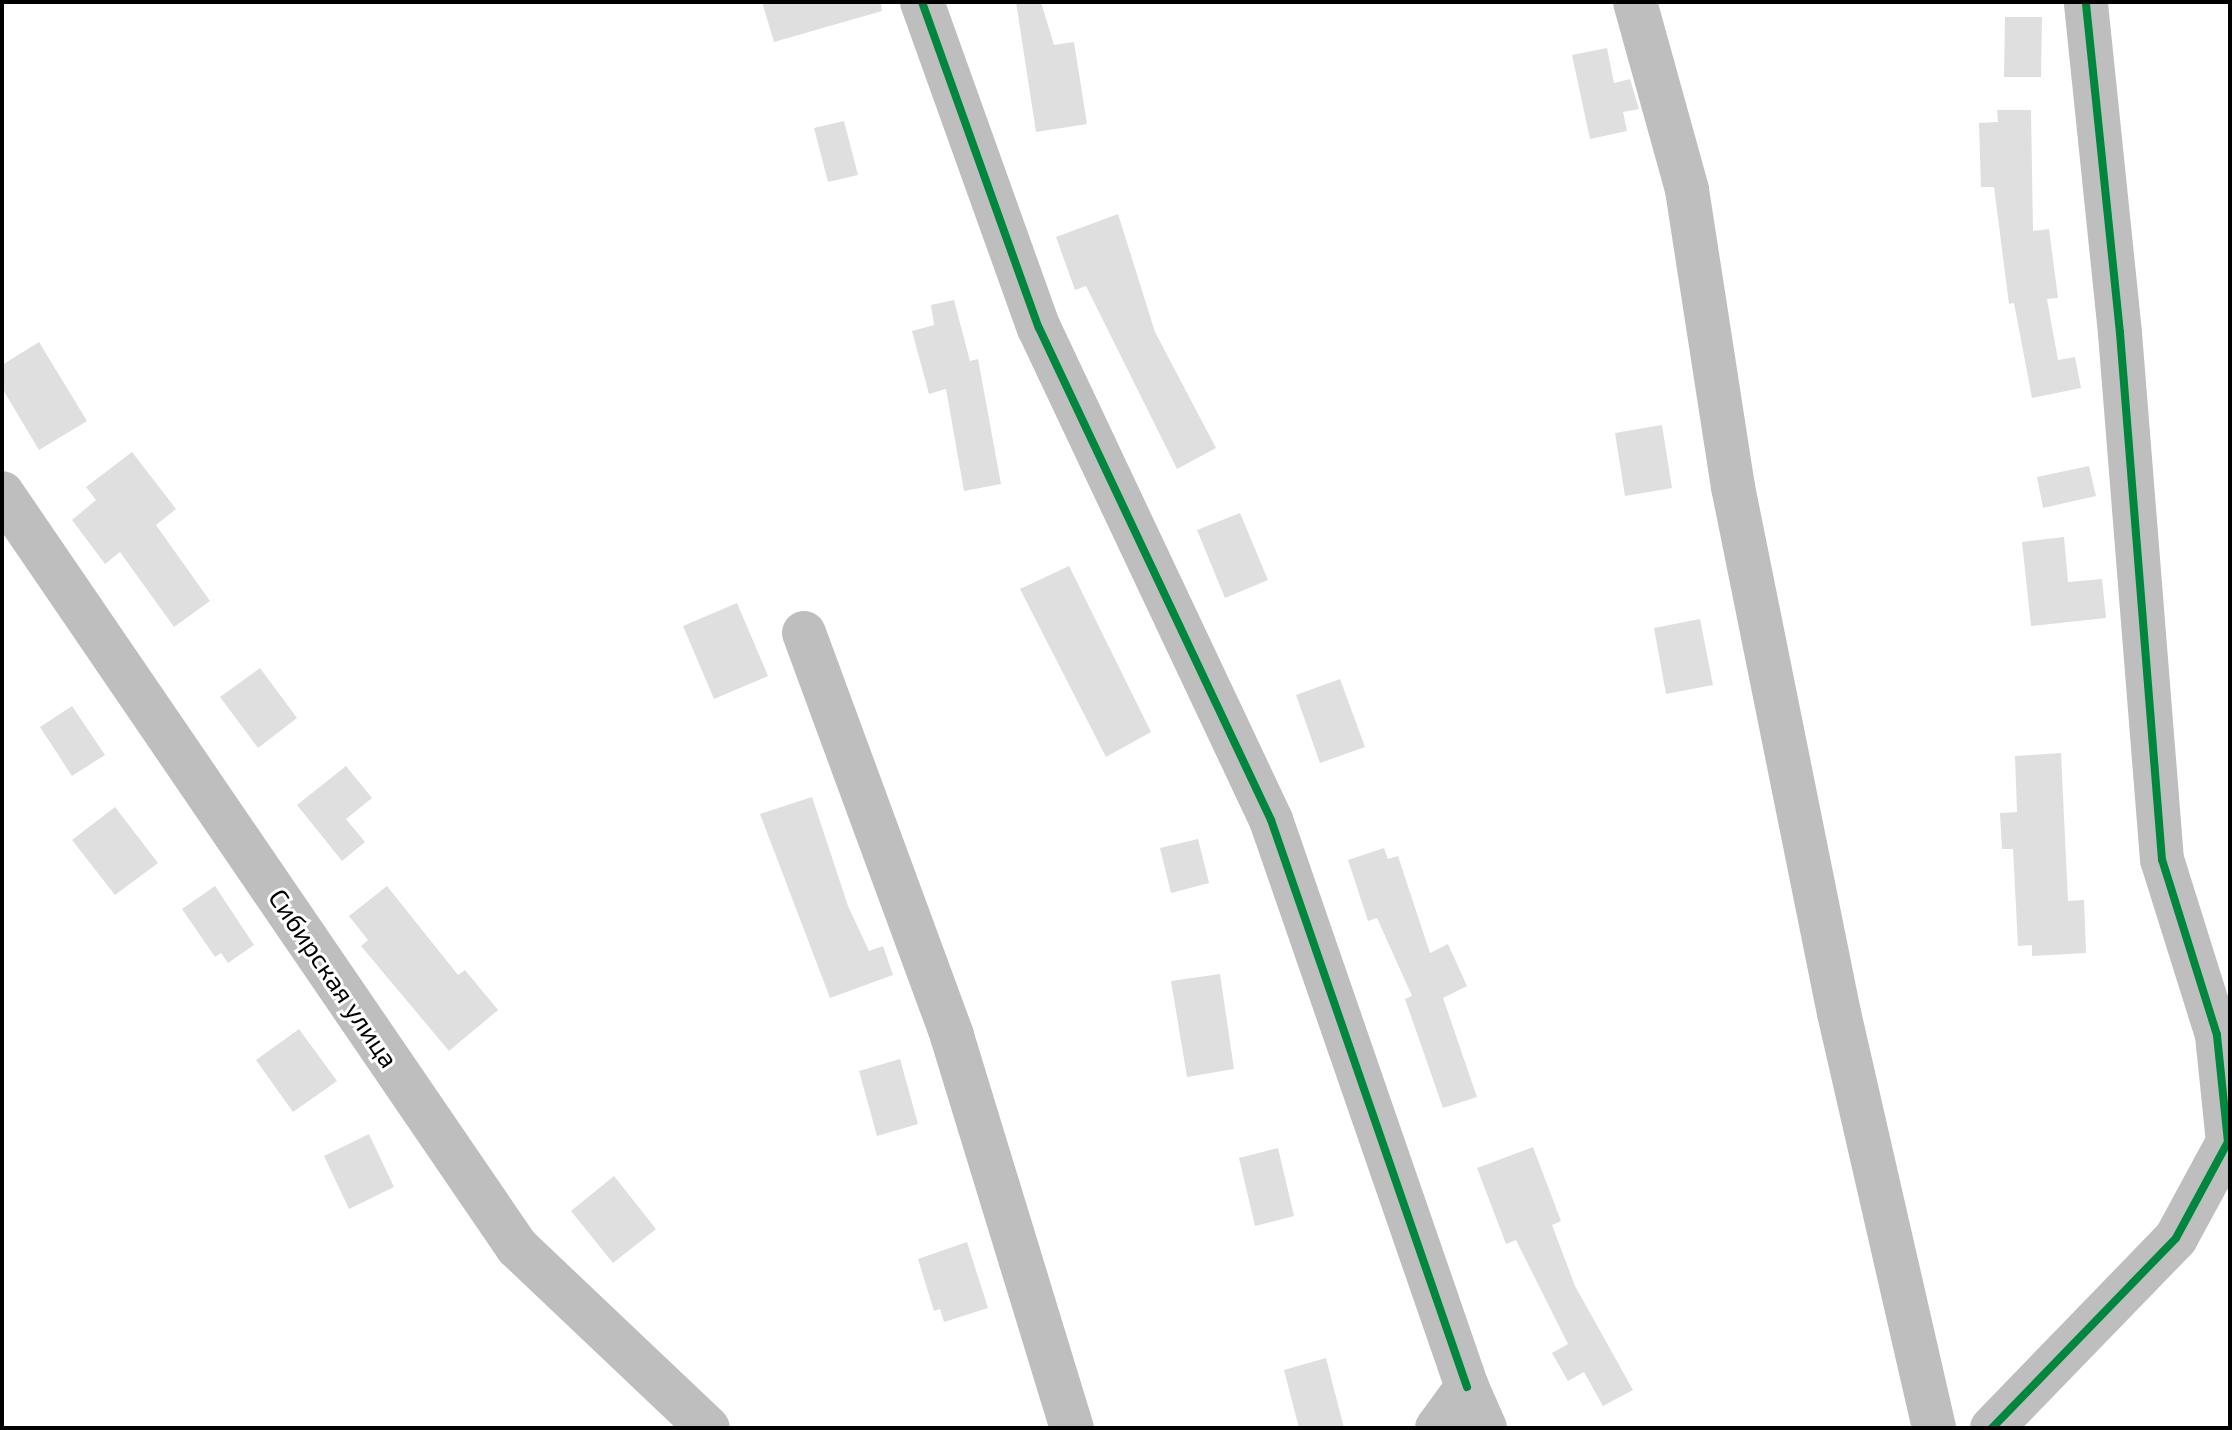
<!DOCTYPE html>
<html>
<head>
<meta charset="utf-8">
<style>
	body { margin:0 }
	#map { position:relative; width:2232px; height:1430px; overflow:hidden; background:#fff; font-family:"Exo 2",sans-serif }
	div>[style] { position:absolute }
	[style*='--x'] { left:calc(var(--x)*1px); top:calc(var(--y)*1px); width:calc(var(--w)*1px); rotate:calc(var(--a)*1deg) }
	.building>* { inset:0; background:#dfdfdf }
	.minor>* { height:44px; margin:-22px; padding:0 22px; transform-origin:22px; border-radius:22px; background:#bebebe }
	.cycleway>* { height:8px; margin:-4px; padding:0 4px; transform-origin:4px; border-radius:4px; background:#00873e }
	span { translate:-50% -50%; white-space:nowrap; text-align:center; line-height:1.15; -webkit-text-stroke:6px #fff; paint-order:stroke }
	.street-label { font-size:26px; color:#000 }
	.frame { position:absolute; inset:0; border:4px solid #000; pointer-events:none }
</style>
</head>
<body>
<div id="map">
	<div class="building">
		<i style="clip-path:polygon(762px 2px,881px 2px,882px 11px,774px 42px)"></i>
		<i style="clip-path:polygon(1016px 2px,1041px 2px,1054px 45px,1074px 42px,1087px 124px,1036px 132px)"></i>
		<i style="clip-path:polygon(2005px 17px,2042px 17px,2041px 77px,2004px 77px)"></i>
		<i style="clip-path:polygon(1607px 48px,1614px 83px,1630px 79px,1639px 109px,1623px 112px,1627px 131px,1590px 139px,1572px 55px)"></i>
		<i style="clip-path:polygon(1997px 110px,2031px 110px,2033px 231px,2049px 229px,2058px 298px,2047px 299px,2058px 360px,2075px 357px,2081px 388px,2032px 398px,2014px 303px,2009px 304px,1994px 187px,1981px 187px,1979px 123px,1998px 122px)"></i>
		<i style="clip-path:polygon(844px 121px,858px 175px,828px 182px,814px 128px)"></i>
		<i style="clip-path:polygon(1118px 214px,1155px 332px,1216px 448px,1177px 469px,1086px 286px,1075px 290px,1056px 237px)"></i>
		<i style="clip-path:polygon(954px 300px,970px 361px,978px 359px,1001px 484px,964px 491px,946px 389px,929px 394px,912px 331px,934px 325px,931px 305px)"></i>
		<i style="clip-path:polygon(39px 342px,87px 421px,39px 450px,2px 388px,2px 365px)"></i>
		<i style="clip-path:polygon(1662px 425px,1672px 488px,1625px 496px,1615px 433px)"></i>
		<i style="clip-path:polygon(132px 452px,176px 509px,156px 525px,210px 601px,174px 627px,120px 552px,105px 564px,72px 520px,96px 500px,86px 487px)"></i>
		<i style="clip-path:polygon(2089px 466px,2096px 496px,2043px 508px,2037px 477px)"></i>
		<i style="clip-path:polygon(1240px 513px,1268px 580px,1225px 598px,1197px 530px)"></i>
		<i style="clip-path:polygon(2064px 537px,2068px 582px,2102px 579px,2106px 618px,2031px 626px,2022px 542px)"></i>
		<i style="clip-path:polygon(1069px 566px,1151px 732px,1106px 757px,1020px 589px)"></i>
		<i style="clip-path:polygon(737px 603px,768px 676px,714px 699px,683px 626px)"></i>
		<i style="clip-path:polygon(1700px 619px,1713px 685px,1666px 694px,1654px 628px)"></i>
		<i style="clip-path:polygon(260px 668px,297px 718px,258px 748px,220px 697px)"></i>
		<i style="clip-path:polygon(1340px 679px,1365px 747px,1320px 763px,1296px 695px)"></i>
		<i style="clip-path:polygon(72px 706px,105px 755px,72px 776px,40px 727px)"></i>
		<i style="clip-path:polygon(2061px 753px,2068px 901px,2084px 900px,2086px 953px,2032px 956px,2032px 945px,2018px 946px,2013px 849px,2002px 849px,2000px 813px,2017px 812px,2015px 756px)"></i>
		<i style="clip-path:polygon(346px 766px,372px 798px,346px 819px,365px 842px,342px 861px,297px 805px)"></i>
		<i style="clip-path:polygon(812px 797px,848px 906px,869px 951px,883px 946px,893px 975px,830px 998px,760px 814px)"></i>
		<i style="clip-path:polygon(115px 807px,158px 863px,115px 895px,72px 840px)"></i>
		<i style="clip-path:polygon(1198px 839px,1209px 883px,1171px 893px,1160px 848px)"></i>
		<i style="clip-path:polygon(1384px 848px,1388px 859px,1398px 856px,1430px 953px,1448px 944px,1467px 986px,1443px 998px,1477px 1097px,1443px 1108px,1405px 999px,1412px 996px,1377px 918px,1368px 921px,1348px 860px)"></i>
		<i style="clip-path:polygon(215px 886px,254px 945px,228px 963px,221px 953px,215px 957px,182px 909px)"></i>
		<i style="clip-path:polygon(387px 886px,458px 975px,465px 970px,498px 1010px,449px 1051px,361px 946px,368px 940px,349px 916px)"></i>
		<i style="clip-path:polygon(1220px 974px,1234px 1069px,1187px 1077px,1171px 981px)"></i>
		<i style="clip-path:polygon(299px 1029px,337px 1081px,293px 1112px,256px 1060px)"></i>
		<i style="clip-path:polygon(900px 1059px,918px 1124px,877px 1136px,859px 1071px)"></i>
		<i style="clip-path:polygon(369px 1134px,394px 1187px,349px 1209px,324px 1156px)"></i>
		<i style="clip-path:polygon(1533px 1147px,1561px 1221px,1552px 1225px,1575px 1286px,1633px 1390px,1603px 1406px,1584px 1372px,1568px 1381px,1552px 1353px,1568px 1344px,1516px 1240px,1506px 1244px,1477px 1168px)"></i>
		<i style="clip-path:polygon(1278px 1148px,1294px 1216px,1255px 1226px,1239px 1158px)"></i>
		<i style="clip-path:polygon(614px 1176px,656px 1229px,613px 1263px,571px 1211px)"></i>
		<i style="clip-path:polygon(967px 1242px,988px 1308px,944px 1322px,940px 1309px,934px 1311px,918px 1259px)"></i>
		<i style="clip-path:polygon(1326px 1358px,1344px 1428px,1299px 1428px,1284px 1370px)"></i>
	</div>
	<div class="minor">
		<i style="--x:922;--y:2;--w:346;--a:70.3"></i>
		<i style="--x:1039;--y:328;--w:544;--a:64.75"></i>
		<i style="--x:1271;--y:820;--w:600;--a:70.93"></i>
		<i style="--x:1635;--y:2;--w:195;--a:74.5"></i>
		<i style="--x:1687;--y:190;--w:301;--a:81.2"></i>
		<i style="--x:1733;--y:487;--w:537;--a:78.61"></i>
		<i style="--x:1839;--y:1013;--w:426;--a:77.1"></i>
		<i style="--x:2;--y:493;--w:913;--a:55.67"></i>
		<i style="--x:517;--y:1247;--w:263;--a:43.5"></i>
		<i style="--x:804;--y:633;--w:429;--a:69.8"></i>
		<i style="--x:952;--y:1036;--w:410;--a:73"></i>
		<i style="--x:1437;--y:1428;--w:51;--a:-53.8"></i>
		<i style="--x:1467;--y:1387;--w:45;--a:66.3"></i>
		<i style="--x:1992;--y:1428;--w:264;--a:-45.9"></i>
		<i style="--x:2176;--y:1238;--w:109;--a:-61.6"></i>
		<i style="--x:2228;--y:1142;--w:108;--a:-95.9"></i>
		<i style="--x:2217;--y:1035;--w:183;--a:-107.4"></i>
		<i style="--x:2162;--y:860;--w:529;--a:-94.56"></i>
		<i style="--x:2120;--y:333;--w:333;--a:-95.9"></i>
	</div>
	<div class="cycleway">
		<i style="--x:922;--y:2;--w:346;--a:70.3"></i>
		<i style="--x:1039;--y:328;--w:544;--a:64.75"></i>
		<i style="--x:1271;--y:820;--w:600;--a:70.93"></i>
		<i style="--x:1992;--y:1428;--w:264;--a:-45.9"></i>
		<i style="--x:2176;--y:1238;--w:109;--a:-61.6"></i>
		<i style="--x:2228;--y:1142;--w:108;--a:-95.9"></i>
		<i style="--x:2217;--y:1035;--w:183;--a:-107.4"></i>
		<i style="--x:2162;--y:860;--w:529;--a:-94.56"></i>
		<i style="--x:2120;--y:333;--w:333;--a:-95.9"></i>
	</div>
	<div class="street-label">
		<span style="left:334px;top:978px;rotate:56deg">Сибирская улица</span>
	</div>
	<div class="frame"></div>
</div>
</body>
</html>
